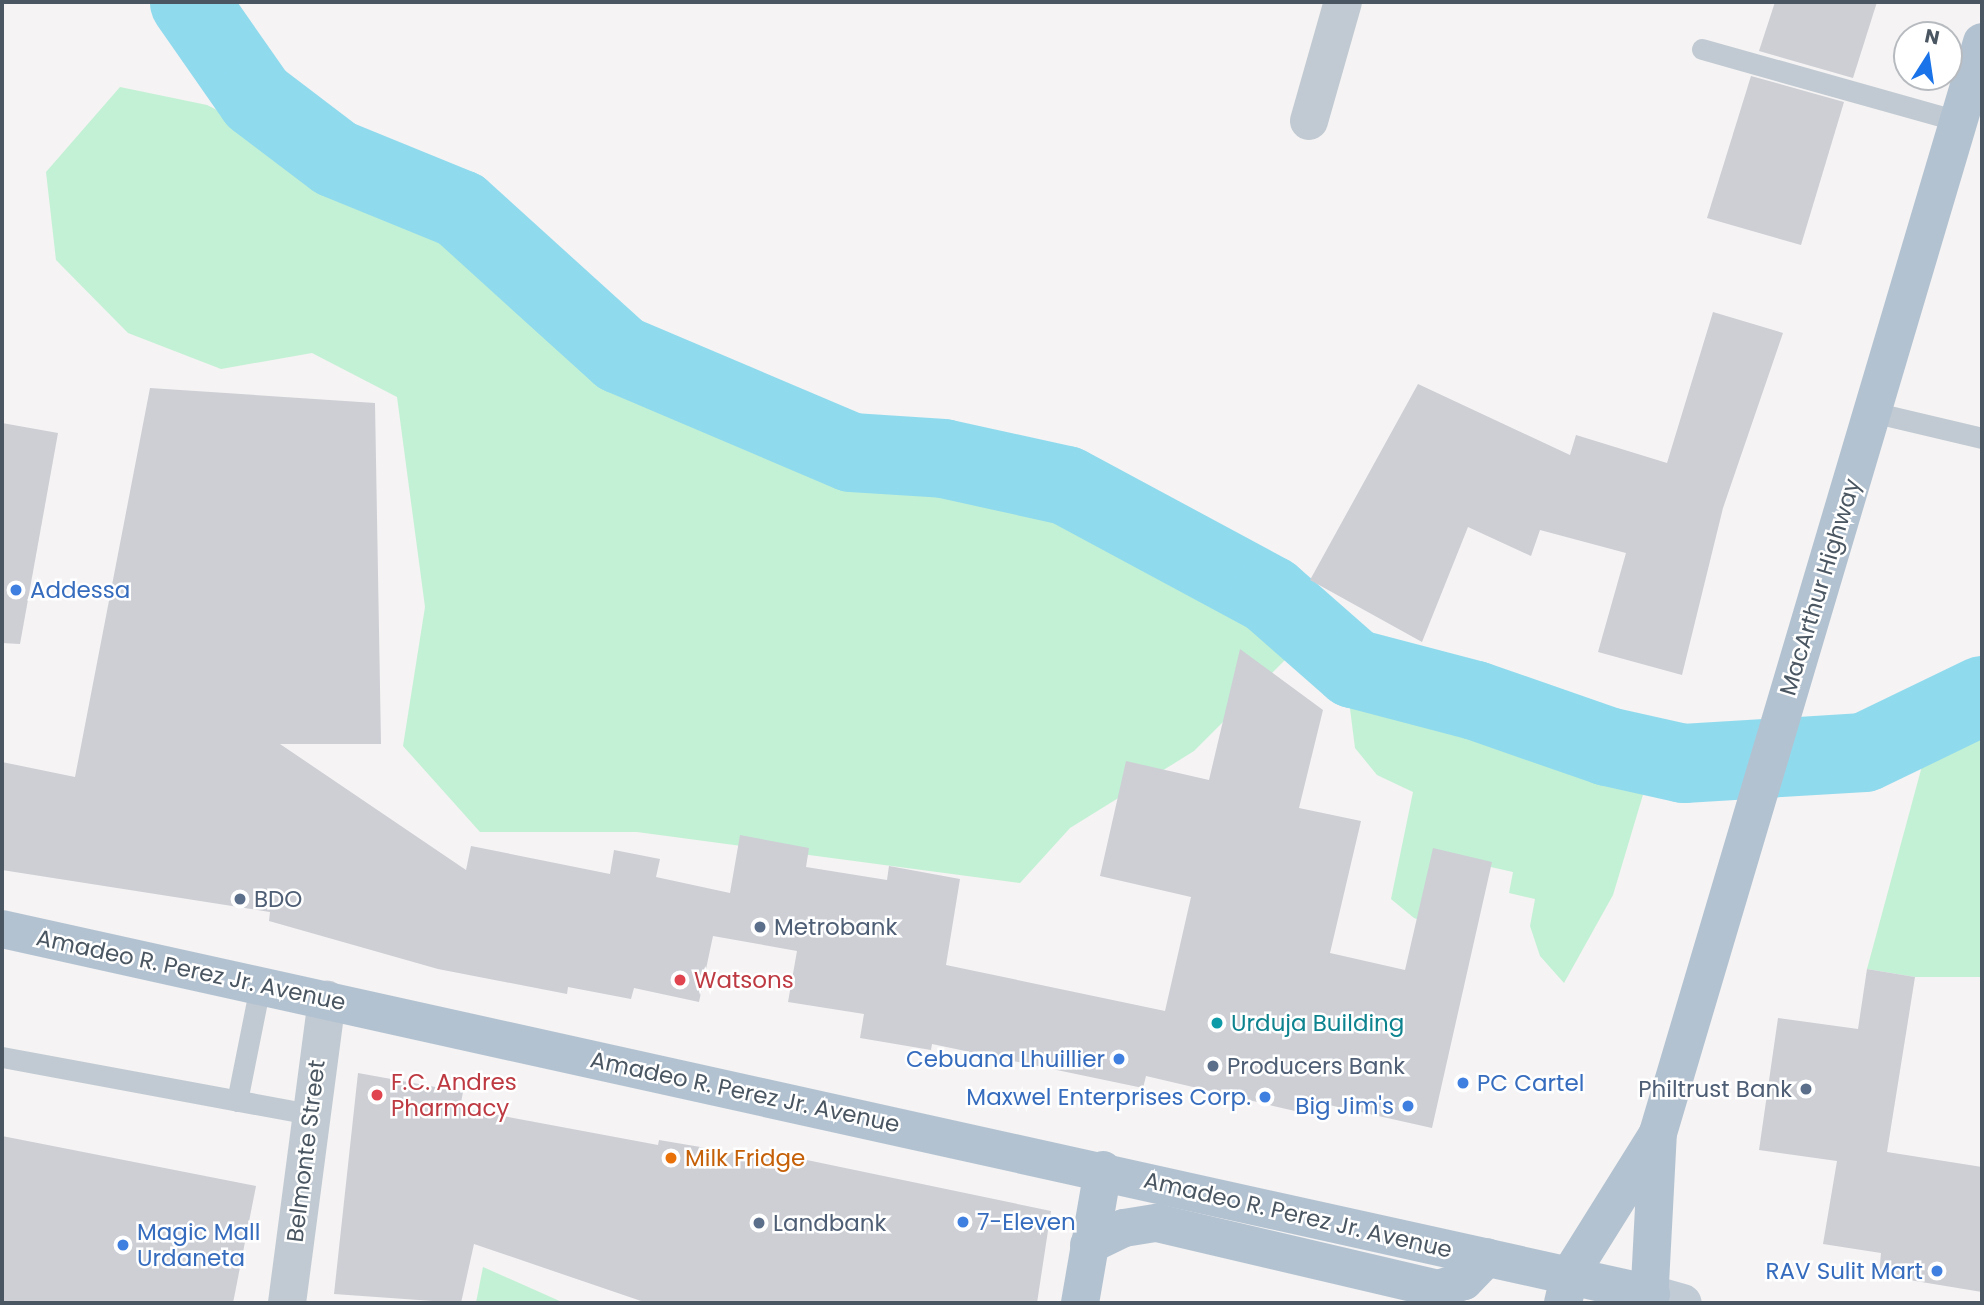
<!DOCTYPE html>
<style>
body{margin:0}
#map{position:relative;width:1984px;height:1305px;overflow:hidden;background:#f5f3f3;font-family:Poppins,sans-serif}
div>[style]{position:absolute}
.green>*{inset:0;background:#c3f1d5}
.river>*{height:79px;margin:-39.5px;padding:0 39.5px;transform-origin:39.5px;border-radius:39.5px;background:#90daee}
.building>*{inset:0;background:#cdcfd5}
.lane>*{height:21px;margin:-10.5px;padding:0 10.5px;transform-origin:10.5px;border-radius:10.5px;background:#c1cad2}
.street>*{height:38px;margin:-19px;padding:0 19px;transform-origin:19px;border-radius:19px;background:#c1cad2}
.secondary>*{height:38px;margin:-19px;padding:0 19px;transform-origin:19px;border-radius:19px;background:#c1cbd6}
.primary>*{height:38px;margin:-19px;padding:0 19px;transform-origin:19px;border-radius:19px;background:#b3c2d1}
.dots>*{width:19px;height:19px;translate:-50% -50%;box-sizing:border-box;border:4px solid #fff;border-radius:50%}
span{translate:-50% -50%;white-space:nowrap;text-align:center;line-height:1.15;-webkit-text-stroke:5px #fff;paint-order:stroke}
.street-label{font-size:23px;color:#4a5661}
.shop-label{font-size:23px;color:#366cbe}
.left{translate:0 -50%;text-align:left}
.right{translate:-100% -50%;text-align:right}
.service-label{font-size:23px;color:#4e5e75}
.health-label{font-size:23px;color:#be3a42}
.culture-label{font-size:23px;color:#0d838f}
.food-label{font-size:23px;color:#c56008}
.frame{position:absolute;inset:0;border:4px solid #4a5661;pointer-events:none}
.north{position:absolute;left:1893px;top:21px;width:70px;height:70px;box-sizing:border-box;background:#fff;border:2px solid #b7bbc0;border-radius:50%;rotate:12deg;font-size:19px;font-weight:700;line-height:28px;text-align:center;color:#4a5661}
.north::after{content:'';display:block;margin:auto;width:24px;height:32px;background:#1a73e8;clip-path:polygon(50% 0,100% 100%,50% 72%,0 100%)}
</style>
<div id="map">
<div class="green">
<div style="clip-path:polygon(120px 87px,207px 105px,481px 244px,578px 342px,764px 427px,842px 459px,882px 468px,928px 464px,1025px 486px,1112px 521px,1297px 648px,1194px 751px,1070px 828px,1020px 883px,637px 832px,480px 832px,403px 746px,425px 607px,397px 397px,312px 353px,221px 369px,128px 333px,56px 260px,46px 172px)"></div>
<div style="clip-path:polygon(1347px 685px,1651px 768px,1613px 895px,1564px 983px,1540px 956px,1530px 926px,1535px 899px,1509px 893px,1513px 872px,1455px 859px,1439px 927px,1414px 918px,1391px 899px,1413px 792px,1377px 775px,1355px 748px)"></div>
<div style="clip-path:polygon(1938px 707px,1982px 716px,1982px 977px,1915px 977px,1867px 969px)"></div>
<div style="clip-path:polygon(483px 1267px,564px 1303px,476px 1303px)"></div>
</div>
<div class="river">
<div style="left:189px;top:2px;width:117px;rotate:55.1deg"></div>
<div style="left:256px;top:98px;width:99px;rotate:37.2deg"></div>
<div style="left:335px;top:158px;width:135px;rotate:22.2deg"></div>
<div style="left:460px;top:209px;width:216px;rotate:42.2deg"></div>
<div style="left:620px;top:354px;width:251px;rotate:23deg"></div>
<div style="left:851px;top:452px;width:92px;rotate:3.7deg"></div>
<div style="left:943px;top:458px;width:126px;rotate:12.4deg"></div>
<div style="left:1066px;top:485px;width:232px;rotate:28.3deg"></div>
<div style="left:1270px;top:595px;width:111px;rotate:41.3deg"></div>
<div style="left:1353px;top:668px;width:126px;rotate:14.7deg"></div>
<div style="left:1475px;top:700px;width:140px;rotate:19.2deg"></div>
<div style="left:1607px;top:746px;width:78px;rotate:12.6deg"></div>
<div style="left:1683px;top:763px;width:181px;rotate:-3.5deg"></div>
<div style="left:1864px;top:752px;width:131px;rotate:-25.8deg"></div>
</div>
<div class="building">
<div style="clip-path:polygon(1775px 2px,1877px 2px,1853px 78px,1759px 51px)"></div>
<div style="clip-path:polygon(1751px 76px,1844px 102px,1801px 245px,1707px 218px)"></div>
<div style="clip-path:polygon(1713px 312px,1783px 333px,1723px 508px,1682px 675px,1598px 652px,1626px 553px,1540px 530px,1531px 556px,1468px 527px,1422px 642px,1310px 580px,1418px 384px,1570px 455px,1576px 435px,1667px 463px)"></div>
<div style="clip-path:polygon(150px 388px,375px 403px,381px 744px,280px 744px,466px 870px,471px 846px,610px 874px,614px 850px,660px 859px,656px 877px,730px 893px,740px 835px,809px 848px,806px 867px,887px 880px,889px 866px,960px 879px,946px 965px,1165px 1011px,1191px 897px,1100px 876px,1126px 761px,1209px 780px,1240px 649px,1323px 710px,1299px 808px,1361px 821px,1330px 953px,1405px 970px,1433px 848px,1492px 862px,1432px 1128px,1298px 1098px,1295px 1111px,1146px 1076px,1143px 1088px,932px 1044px,931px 1050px,860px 1038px,864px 1014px,788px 1002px,797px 951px,713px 936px,699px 1002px,634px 988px,631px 999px,568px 987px,567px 994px,438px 969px,269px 921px,270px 912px,2px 870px,2px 762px,75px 777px)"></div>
<div style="clip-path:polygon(2px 423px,58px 433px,20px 644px,2px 643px)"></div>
<div style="clip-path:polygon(1867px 969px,1915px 977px,1887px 1152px,1982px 1167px,1982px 1292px,1879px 1275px,1881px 1253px,1823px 1244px,1837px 1161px,1759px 1150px,1778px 1018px,1858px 1029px)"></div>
<div style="clip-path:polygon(358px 1073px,463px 1092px,460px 1108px,658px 1145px,659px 1140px,801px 1164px,802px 1159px,1051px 1211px,1037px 1303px,647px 1303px,474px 1244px,461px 1303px,334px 1294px)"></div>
<div style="clip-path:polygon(2px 1136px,256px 1186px,233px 1303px,2px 1303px)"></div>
</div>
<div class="lane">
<div style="left:1702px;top:49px;width:267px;rotate:15.7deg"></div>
<div style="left:1872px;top:412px;width:113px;rotate:13.3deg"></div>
<div style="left:2px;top:1057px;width:313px;rotate:10.5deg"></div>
<div style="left:237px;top:1101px;width:117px;rotate:-78.7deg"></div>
</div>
<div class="street">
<div style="left:1309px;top:121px;width:124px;rotate:-74.1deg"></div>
<div style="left:287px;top:1303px;width:306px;rotate:-82.5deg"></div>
</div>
<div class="secondary">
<div style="left:1651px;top:1294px;width:33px;rotate:16deg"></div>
</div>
<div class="primary">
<div style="left:2px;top:929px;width:1689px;rotate:12.48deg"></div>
<div style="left:1089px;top:1245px;width:39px;rotate:-26deg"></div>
<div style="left:1124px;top:1228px;width:33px;rotate:-9deg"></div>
<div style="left:1157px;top:1223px;width:289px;rotate:13.2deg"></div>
<div style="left:1438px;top:1289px;width:27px;rotate:-17deg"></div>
<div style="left:1464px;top:1281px;width:33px;rotate:-46deg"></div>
<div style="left:1080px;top:1303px;width:135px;rotate:-80.2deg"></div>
<div style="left:1563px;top:1303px;width:28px;rotate:-77deg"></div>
<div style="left:1569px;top:1276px;width:166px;rotate:-58deg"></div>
<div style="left:1649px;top:1303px;width:170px;rotate:-87deg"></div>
<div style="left:1658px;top:1133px;width:1138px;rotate:-73.46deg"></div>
</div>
<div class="dots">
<div style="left:16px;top:590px;background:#3f7fe0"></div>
<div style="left:240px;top:899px;background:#5c6f8a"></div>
<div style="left:760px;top:927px;background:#5c6f8a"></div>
<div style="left:680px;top:980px;background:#e0444e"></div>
<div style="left:1217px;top:1023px;background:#0f9aa8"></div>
<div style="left:1119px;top:1059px;background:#3f7fe0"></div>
<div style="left:1213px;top:1066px;background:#5c6f8a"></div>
<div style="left:1463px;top:1083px;background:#3f7fe0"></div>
<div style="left:1806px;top:1089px;background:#5c6f8a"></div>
<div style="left:377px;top:1095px;background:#e0444e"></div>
<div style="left:1265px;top:1097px;background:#3f7fe0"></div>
<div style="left:1408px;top:1106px;background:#3f7fe0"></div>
<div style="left:671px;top:1158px;background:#e8710a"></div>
<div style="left:963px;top:1222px;background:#3f7fe0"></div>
<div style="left:759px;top:1223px;background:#5c6f8a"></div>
<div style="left:123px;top:1245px;background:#3f7fe0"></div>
<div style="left:1937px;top:1271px;background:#3f7fe0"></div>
</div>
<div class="street-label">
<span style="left:1820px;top:587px;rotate:-73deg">MacArthur Highway</span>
<span style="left:191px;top:970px;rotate:12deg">Amadeo R. Perez Jr. Avenue</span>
<span style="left:745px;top:1092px;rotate:12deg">Amadeo R. Perez Jr. Avenue</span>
<span style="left:306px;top:1151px;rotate:-83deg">Belmonte Street</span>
<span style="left:1298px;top:1215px;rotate:13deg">Amadeo R. Perez Jr. Avenue</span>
</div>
<div class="shop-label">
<span class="left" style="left:30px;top:590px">Addessa</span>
<span class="right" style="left:1105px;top:1059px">Cebuana Lhuillier</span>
<span class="left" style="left:1477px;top:1083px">PC Cartel</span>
<span class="right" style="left:1251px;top:1097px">Maxwel Enterprises Corp.</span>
<span class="right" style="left:1394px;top:1106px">Big Jim's</span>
<span class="left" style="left:977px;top:1222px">7-Eleven</span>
<span class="left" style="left:137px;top:1245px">Magic Mall<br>Urdaneta</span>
<span class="right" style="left:1923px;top:1271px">RAV Sulit Mart</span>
</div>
<div class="service-label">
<span class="left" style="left:254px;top:899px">BDO</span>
<span class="left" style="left:774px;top:927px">Metrobank</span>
<span class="left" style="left:1227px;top:1066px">Producers Bank</span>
<span class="right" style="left:1792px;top:1089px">Philtrust Bank</span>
<span class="left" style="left:773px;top:1223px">Landbank</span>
</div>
<div class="health-label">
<span class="left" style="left:694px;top:980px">Watsons</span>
<span class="left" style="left:391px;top:1095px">F.C. Andres<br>Pharmacy</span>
</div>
<div class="culture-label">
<span class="left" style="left:1231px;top:1023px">Urduja Building</span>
</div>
<div class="food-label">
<span class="left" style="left:685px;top:1158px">Milk Fridge</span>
</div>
<div class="frame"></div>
<div class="north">N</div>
</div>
